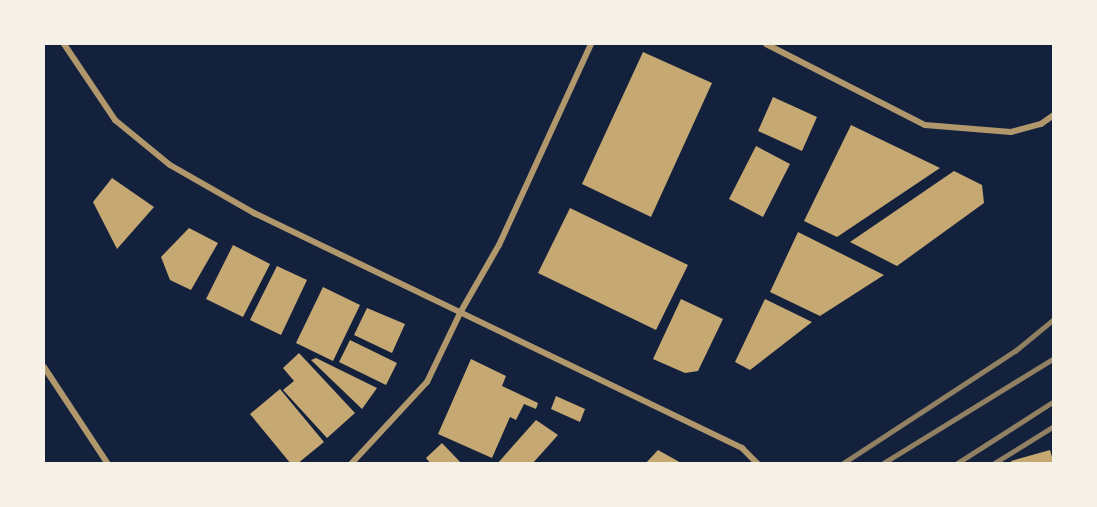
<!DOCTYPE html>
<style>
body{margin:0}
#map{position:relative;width:1097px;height:507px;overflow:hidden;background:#14213d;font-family:"Varela Round",sans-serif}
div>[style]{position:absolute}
.building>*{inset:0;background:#c6a872}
.minor>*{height:6px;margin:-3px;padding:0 3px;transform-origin:3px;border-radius:3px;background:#b1986c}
.rail>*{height:4.5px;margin:-2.25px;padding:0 2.25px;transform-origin:2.25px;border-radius:2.25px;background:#918062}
span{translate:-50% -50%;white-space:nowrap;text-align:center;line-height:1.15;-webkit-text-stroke:4.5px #f6f1e7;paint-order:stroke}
.frame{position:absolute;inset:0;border:45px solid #f6f1e7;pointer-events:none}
</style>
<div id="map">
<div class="building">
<div style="clip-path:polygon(643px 52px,712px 83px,651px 217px,582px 184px)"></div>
<div style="clip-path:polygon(773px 97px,817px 117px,802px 151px,758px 131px)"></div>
<div style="clip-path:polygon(851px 125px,940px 168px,837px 237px,804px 221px)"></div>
<div style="clip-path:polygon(756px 146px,790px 164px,763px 217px,729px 199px)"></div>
<div style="clip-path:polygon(954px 171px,982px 185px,984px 203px,897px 266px,850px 242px)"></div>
<div style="clip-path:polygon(112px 178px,154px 207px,117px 249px,93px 202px)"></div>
<div style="clip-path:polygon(570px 208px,688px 265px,656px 330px,538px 273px)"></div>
<div style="clip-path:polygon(189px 228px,218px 243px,191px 290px,170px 280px,161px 257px)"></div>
<div style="clip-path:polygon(798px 232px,884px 275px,820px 316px,770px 292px)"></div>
<div style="clip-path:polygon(233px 245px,270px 264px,243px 317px,206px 299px)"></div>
<div style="clip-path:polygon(277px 266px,307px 280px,281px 335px,250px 320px)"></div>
<div style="clip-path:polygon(323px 287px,360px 305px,333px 361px,296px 343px)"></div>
<div style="clip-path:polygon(681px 299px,723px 319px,698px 371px,685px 373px,653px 359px)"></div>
<div style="clip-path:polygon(765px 299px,812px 322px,750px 370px,735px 362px)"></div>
<div style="clip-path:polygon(367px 308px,405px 324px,392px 353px,354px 335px)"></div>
<div style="clip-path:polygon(350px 340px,397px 363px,386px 385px,339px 362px)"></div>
<div style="clip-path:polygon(299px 353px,355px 413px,327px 438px,283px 390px,294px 381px,283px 368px)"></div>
<div style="clip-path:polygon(316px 358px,377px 388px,362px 409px,311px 360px)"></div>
<div style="clip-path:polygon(471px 359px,506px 376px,502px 386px,538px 403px,536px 409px,524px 404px,516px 420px,510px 417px,492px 458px,438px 434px)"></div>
<div style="clip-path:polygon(280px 389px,324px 442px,297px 464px,291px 464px,250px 414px)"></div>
<div style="clip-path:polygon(556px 396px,585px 409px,580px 422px,551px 409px)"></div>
<div style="clip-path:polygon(536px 420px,558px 435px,532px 464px,497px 464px)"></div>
<div style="clip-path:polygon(442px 443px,462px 464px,431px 464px,426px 458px)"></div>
<div style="clip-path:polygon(658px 450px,683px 464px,645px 464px)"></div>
<div style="clip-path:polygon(1050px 450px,1054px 464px,1012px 464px,1011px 461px)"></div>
</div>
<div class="minor">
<div style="left:64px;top:44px;width:92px;rotate:56.1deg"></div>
<div style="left:115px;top:120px;width:71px;rotate:39.3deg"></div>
<div style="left:170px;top:165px;width:97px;rotate:29.7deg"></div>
<div style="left:254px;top:213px;width:542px;rotate:25.71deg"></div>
<div style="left:742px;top:448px;width:23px;rotate:45deg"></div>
<div style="left:766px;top:44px;width:178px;rotate:27deg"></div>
<div style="left:925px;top:125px;width:86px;rotate:4.7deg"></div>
<div style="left:1011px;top:132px;width:31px;rotate:-15deg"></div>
<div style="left:1041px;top:124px;width:16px;rotate:-35deg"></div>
<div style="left:44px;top:367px;width:116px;rotate:56.6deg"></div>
<div style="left:351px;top:464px;width:112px;rotate:-47.2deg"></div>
<div style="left:427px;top:382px;width:76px;rotate:-64.4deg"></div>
<div style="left:460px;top:313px;width:78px;rotate:-60.2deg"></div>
<div style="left:499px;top:245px;width:221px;rotate:-65.4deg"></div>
</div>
<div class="rail">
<div style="left:842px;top:464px;width:207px;rotate:-33.2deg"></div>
<div style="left:1015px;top:351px;width:50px;rotate:-39.4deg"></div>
<div style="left:882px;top:464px;width:202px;rotate:-31.6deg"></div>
<div style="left:956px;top:464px;width:117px;rotate:-32.7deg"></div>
<div style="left:993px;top:464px;width:72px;rotate:-31.9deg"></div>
</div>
<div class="frame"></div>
</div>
